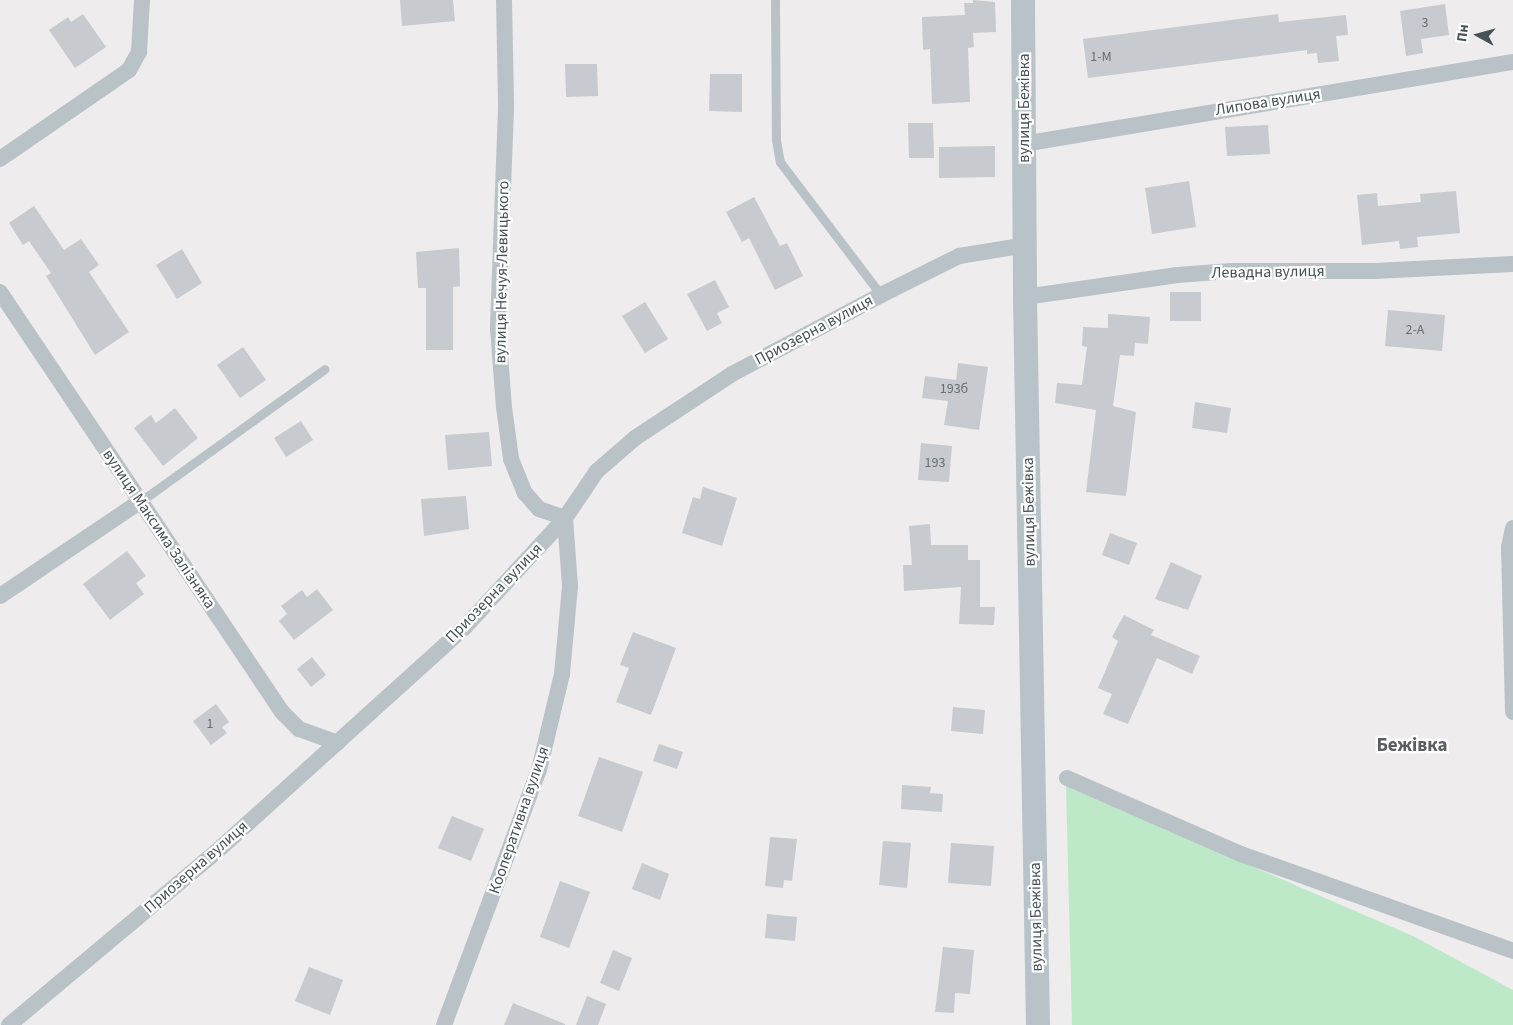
<!DOCTYPE html>
<meta charset="utf-8">
<style>
body{margin:0}
#map{position:relative;width:1513px;height:1025px;overflow:hidden;background:#efeced;font-family:"Source Sans 3",sans-serif}
div>[style]{position:absolute}
.green>*{inset:0;background:#bee9c8}
.building>*{inset:0;background:#c7cacf}
.service>*{height:9px;margin:-4.5px;padding:0 4.5px;transform-origin:4.5px;border-radius:4.5px;background:#b9c3c7}
.minor>*{height:16px;margin:-8px;padding:0 8px;transform-origin:8px;border-radius:8px;background:#b9c3c7}
.secondary>*{height:24px;margin:-12px;padding:0 12px;transform-origin:12px;border-radius:12px;background:#b7c3c9}
span{translate:-50% -50%;white-space:nowrap;text-align:center;line-height:1.15;-webkit-text-stroke:4.5px #fff;paint-order:stroke}
.number-label{font-size:14px;color:#677075}
.number-label span{-webkit-text-stroke-width:0}
.street-label{font-size:16px;color:#475257}
.quarter-label{font-size:19px;color:#5a5e60;font-weight:700}
.north{position:absolute;left:1453px;top:10px;width:50px;height:50px;-webkit-text-stroke:4px #fff;paint-order:stroke;rotate:277deg;font-size:14px;font-weight:700;line-height:20px;text-align:center;color:#475257}
.north::after{content:'';display:block;margin:auto;width:18px;height:22px;background:#475257;clip-path:polygon(50% 0,100% 100%,50% 72%,0 100%)}
</style>
<div id="map">
<div class="green">
<div style="clip-path:polygon(1066px 786px,1413px 936px,1513px 990px,1513px 1025px,1072px 1025px)"></div>
</div>
<div class="building">
<div style="clip-path:polygon(400px 0,453px 0,455px 21px,402px 26px)"></div>
<div style="clip-path:polygon(973px 0,995px 2px,996px 32px,973px 33px,974px 47px,968px 48px,970px 102px,932px 104px,930px 49px,923px 50px,922px 17px,965px 15px,964px 3px,973px 3px)"></div>
<div style="clip-path:polygon(1445px 4px,1449px 35px,1421px 39px,1423px 53px,1406px 56px,1400px 11px)"></div>
<div style="clip-path:polygon(83px 14px,106px 47px,75px 68px,49px 30px,68px 17px,71px 22px)"></div>
<div style="clip-path:polygon(1278px 14px,1279px 22px,1346px 15px,1348px 35px,1336px 36px,1339px 61px,1318px 63px,1317px 53px,1307px 54px,1307px 50px,1088px 78px,1083px 39px)"></div>
<div style="clip-path:polygon(565px 64px,597px 64px,598px 96px,566px 97px)"></div>
<div style="clip-path:polygon(710px 74px,742px 74px,742px 112px,709px 111px)"></div>
<div style="clip-path:polygon(908px 123px,933px 123px,934px 158px,909px 158px)"></div>
<div style="clip-path:polygon(1268px 125px,1270px 154px,1227px 156px,1225px 127px)"></div>
<div style="clip-path:polygon(995px 146px,995px 177px,939px 178px,939px 147px)"></div>
<div style="clip-path:polygon(1189px 181px,1196px 227px,1152px 234px,1145px 188px)"></div>
<div style="clip-path:polygon(1456px 191px,1460px 233px,1417px 237px,1418px 247px,1400px 249px,1399px 241px,1362px 245px,1357px 195px,1377px 193px,1378px 206px,1421px 202px,1420px 194px)"></div>
<div style="clip-path:polygon(754px 197px,780px 246px,787px 243px,803px 276px,775px 290px,749px 238px,742px 242px,726px 212px)"></div>
<div style="clip-path:polygon(34px 206px,64px 250px,81px 239px,99px 265px,89px 272px,129px 332px,95px 355px,46px 276px,51px 273px,29px 241px,23px 245px,9px 223px)"></div>
<div style="clip-path:polygon(459px 248px,460px 286px,453px 287px,453px 350px,426px 350px,426px 288px,418px 288px,416px 252px)"></div>
<div style="clip-path:polygon(182px 249px,202px 283px,177px 299px,156px 265px)"></div>
<div style="clip-path:polygon(715px 280px,729px 307px,717px 313px,722px 323px,707px 331px,687px 294px)"></div>
<div style="clip-path:polygon(1170px 292px,1201px 292px,1201px 321px,1170px 321px)"></div>
<div style="clip-path:polygon(645px 302px,668px 339px,645px 353px,622px 316px)"></div>
<div style="clip-path:polygon(1388px 310px,1445px 315px,1442px 351px,1385px 346px)"></div>
<div style="clip-path:polygon(1108px 314px,1150px 317px,1148px 344px,1135px 343px,1134px 356px,1120px 355px,1113px 406px,1136px 412px,1126px 496px,1086px 492px,1096px 410px,1055px 403px,1057px 383px,1082px 385px,1087px 347px,1082px 346px,1083px 327px,1108px 328px)"></div>
<div style="clip-path:polygon(243px 347px,266px 380px,240px 398px,217px 365px)"></div>
<div style="clip-path:polygon(958px 363px,988px 367px,979px 430px,944px 425px,948px 401px,922px 398px,925px 376px,956px 380px)"></div>
<div style="clip-path:polygon(1195px 402px,1231px 408px,1227px 433px,1192px 428px)"></div>
<div style="clip-path:polygon(175px 408px,198px 438px,163px 466px,134px 428px,151px 415px,156px 423px)"></div>
<div style="clip-path:polygon(301px 421px,313px 440px,286px 457px,274px 438px)"></div>
<div style="clip-path:polygon(489px 432px,492px 466px,448px 470px,445px 435px)"></div>
<div style="clip-path:polygon(921px 443px,952px 446px,949px 482px,918px 480px)"></div>
<div style="clip-path:polygon(703px 487px,737px 498px,722px 546px,682px 533px,693px 497px,700px 499px)"></div>
<div style="clip-path:polygon(466px 496px,469px 529px,424px 536px,421px 499px)"></div>
<div style="clip-path:polygon(930px 524px,931px 545px,968px 545px,968px 560px,980px 560px,980px 607px,995px 607px,994px 625px,959px 624px,961px 587px,904px 591px,903px 565px,912px 565px,909px 526px)"></div>
<div style="clip-path:polygon(1110px 533px,1137px 543px,1129px 565px,1102px 555px)"></div>
<div style="clip-path:polygon(127px 551px,146px 576px,136px 583px,144px 594px,110px 620px,83px 584px)"></div>
<div style="clip-path:polygon(1171px 562px,1202px 576px,1188px 610px,1155px 599px)"></div>
<div style="clip-path:polygon(317px 589px,333px 610px,294px 640px,279px 621px,287px 614px,281px 606px,302px 590px,307px 597px)"></div>
<div style="clip-path:polygon(1124px 615px,1154px 630px,1151px 635px,1200px 656px,1192px 674px,1157px 658px,1128px 724px,1103px 714px,1112px 694px,1098px 688px,1118px 641px,1112px 637px)"></div>
<div style="clip-path:polygon(633px 632px,676px 648px,651px 715px,616px 702px,629px 668px,620px 665px)"></div>
<div style="clip-path:polygon(312px 657px,326px 675px,311px 687px,297px 669px)"></div>
<div style="clip-path:polygon(216px 704px,229px 722px,222px 727px,227px 733px,211px 745px,193px 721px)"></div>
<div style="clip-path:polygon(953px 707px,985px 710px,983px 734px,951px 731px)"></div>
<div style="clip-path:polygon(659px 744px,683px 752px,677px 769px,653px 761px)"></div>
<div style="clip-path:polygon(599px 757px,643px 772px,622px 832px,578px 816px)"></div>
<div style="clip-path:polygon(902px 785px,931px 787px,930px 793px,943px 794px,942px 812px,901px 809px)"></div>
<div style="clip-path:polygon(452px 816px,484px 829px,471px 861px,438px 848px)"></div>
<div style="clip-path:polygon(770px 837px,797px 839px,792px 881px,784px 880px,783px 888px,765px 886px)"></div>
<div style="clip-path:polygon(883px 841px,911px 843px,907px 888px,879px 885px)"></div>
<div style="clip-path:polygon(951px 843px,994px 846px,991px 886px,948px 883px)"></div>
<div style="clip-path:polygon(642px 863px,669px 874px,660px 900px,632px 889px)"></div>
<div style="clip-path:polygon(560px 881px,590px 892px,569px 948px,540px 937px)"></div>
<div style="clip-path:polygon(767px 914px,797px 917px,795px 941px,765px 938px)"></div>
<div style="clip-path:polygon(943px 947px,974px 950px,970px 994px,955px 993px,954px 1013px,935px 1012px)"></div>
<div style="clip-path:polygon(613px 950px,632px 958px,619px 991px,600px 983px)"></div>
<div style="clip-path:polygon(309px 967px,343px 980px,330px 1015px,295px 1001px)"></div>
<div style="clip-path:polygon(587px 996px,606px 1004px,598px 1025px,576px 1025px)"></div>
<div style="clip-path:polygon(513px 1003px,565px 1024px,565px 1025px,504px 1025px)"></div>
</div>
<div class="service">
<div style="left:775px;top:0;width:140px;rotate:89.6deg"></div>
<div style="left:776px;top:140px;width:22px;rotate:80deg"></div>
<div style="left:780px;top:162px;width:167px;rotate:52.8deg"></div>
<div style="left:141px;top:501px;width:226px;rotate:-35.7deg"></div>
</div>
<div class="minor">
<div style="left:504px;top:0;width:108px;rotate:88.9deg"></div>
<div style="left:506px;top:108px;width:220px;rotate:92.1deg"></div>
<div style="left:498px;top:328px;width:79px;rotate:85.7deg"></div>
<div style="left:504px;top:407px;width:52px;rotate:82.3deg"></div>
<div style="left:511px;top:459px;width:37px;rotate:68deg"></div>
<div style="left:525px;top:493px;width:21px;rotate:49deg"></div>
<div style="left:539px;top:509px;width:28px;rotate:19deg"></div>
<div style="left:1023px;top:144px;width:497px;rotate:-9.5deg"></div>
<div style="left:0;top:159px;width:157px;rotate:-34.6deg"></div>
<div style="left:129px;top:70px;width:21px;rotate:-61deg"></div>
<div style="left:139px;top:52px;width:52px;rotate:-86.7deg"></div>
<div style="left:0;top:292px;width:506px;rotate:56.12deg"></div>
<div style="left:282px;top:712px;width:24px;rotate:45deg"></div>
<div style="left:299px;top:729px;width:41px;rotate:19.7deg"></div>
<div style="left:1025px;top:297px;width:154px;rotate:-8.2deg"></div>
<div style="left:1177px;top:275px;width:54px;rotate:-4.2deg"></div>
<div style="left:1231px;top:271px;width:144px"></div>
<div style="left:1375px;top:271px;width:138px;rotate:-2.9deg"></div>
<div style="left:1513px;top:528px;width:19px;rotate:102deg"></div>
<div style="left:1509px;top:547px;width:165px;rotate:88.6deg"></div>
<div style="left:0;top:596px;width:170px;rotate:-34deg"></div>
<div style="left:1067px;top:778px;width:190px;rotate:23.6deg"></div>
<div style="left:1241px;top:854px;width:289px;rotate:19.6deg"></div>
<div style="left:9px;top:1025px;width:270px;rotate:-39.9deg"></div>
<div style="left:216px;top:852px;width:334px;rotate:-42.1deg"></div>
<div style="left:464px;top:628px;width:149px;rotate:-47.4deg"></div>
<div style="left:565px;top:518px;width:57px;rotate:-55.8deg"></div>
<div style="left:597px;top:471px;width:50px;rotate:-41deg"></div>
<div style="left:635px;top:438px;width:116px;rotate:-33.4deg"></div>
<div style="left:732px;top:374px;width:169px;rotate:-27.9deg"></div>
<div style="left:881px;top:295px;width:87px;rotate:-26.6deg"></div>
<div style="left:959px;top:256px;width:68px;rotate:-9.3deg"></div>
<div style="left:444px;top:1025px;width:272px;rotate:-69.6deg"></div>
<div style="left:539px;top:770px;width:99px;rotate:-76.5deg"></div>
<div style="left:562px;top:674px;width:88px;rotate:-84.8deg"></div>
<div style="left:570px;top:586px;width:68px;rotate:-94.2deg"></div>
</div>
<div class="secondary">
<div style="left:1023px;top:0;width:297px;rotate:89.6deg"></div>
<div style="left:1025px;top:297px;width:728px;rotate:88.98deg"></div>
</div>
<div class="number-label">
<span style="left:1425px;top:23px">3</span>
<span style="left:1101px;top:57px">1-М</span>
<span style="left:1415px;top:330px">2-А</span>
<span style="left:954px;top:389px">193б</span>
<span style="left:935px;top:463px">193</span>
<span style="left:210px;top:724px">1</span>
</div>
<div class="street-label">
<span style="left:1268px;top:102px;rotate:-9deg">Липова вулиця</span>
<span style="left:1024px;top:108px;rotate:-90deg">вулиця Бежівка</span>
<span style="left:502px;top:272px;rotate:-89deg">вулиця Нечуя-Левицького</span>
<span style="left:1268px;top:272px;rotate:-1deg">Левадна вулиця</span>
<span style="left:814px;top:330px;rotate:-28deg">Приозерна вулиця</span>
<span style="left:1029px;top:512px;rotate:-91deg">вулиця Бежівка</span>
<span style="left:159px;top:529px;rotate:56deg">вулиця Максима Залізняка</span>
<span style="left:494px;top:593px;rotate:-46deg">Приозерна вулиця</span>
<span style="left:519px;top:820px;rotate:-71deg">Кооперативна вулиця</span>
<span style="left:196px;top:867px;rotate:-41deg">Приозерна вулиця</span>
<span style="left:1036px;top:917px;rotate:-91deg">вулиця Бежівка</span>
</div>
<div class="quarter-label">
<span style="left:1412px;top:746px">Бежівка</span>
</div>
<div class="north">Пн</div>
</div>
